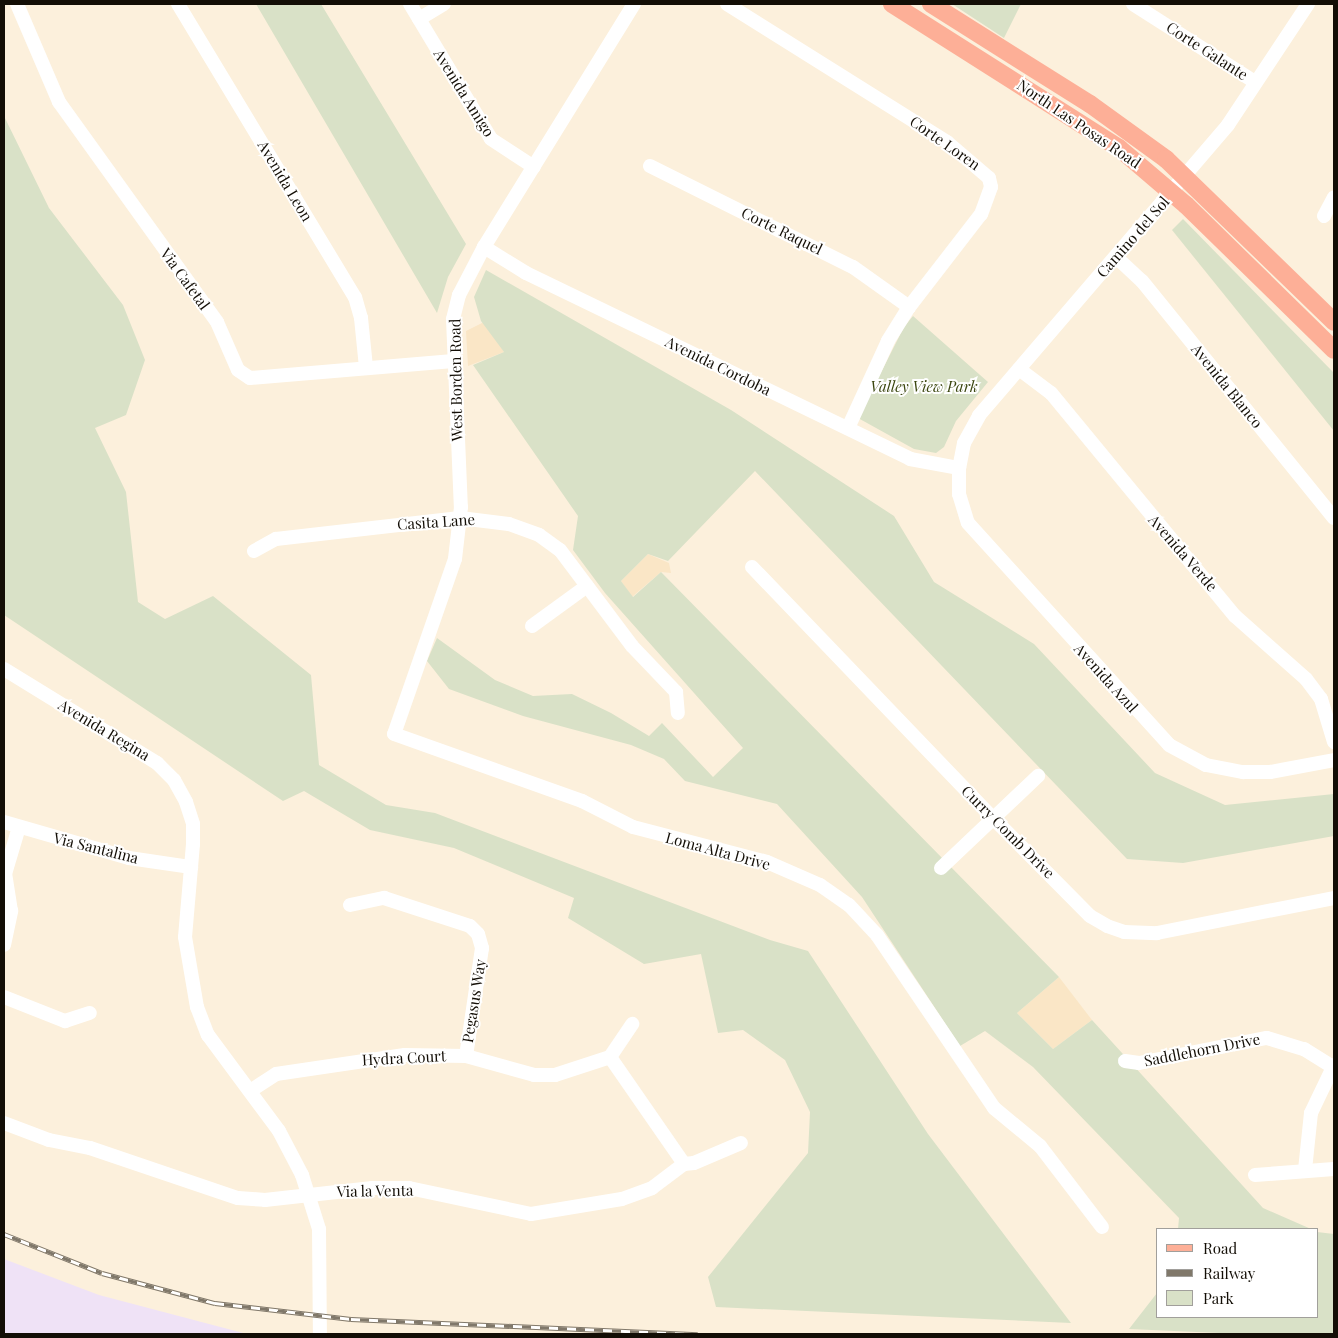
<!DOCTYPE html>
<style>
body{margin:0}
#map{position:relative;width:1338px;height:1338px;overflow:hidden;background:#fcf0dc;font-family:"Playfair Display",serif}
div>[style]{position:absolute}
.commercial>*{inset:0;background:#efe2f6}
.built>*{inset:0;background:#fae6c6}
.green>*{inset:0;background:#d9e1c7}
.minor>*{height:14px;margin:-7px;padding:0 7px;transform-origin:7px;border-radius:7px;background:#fff}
.major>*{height:18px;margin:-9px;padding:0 9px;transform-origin:9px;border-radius:9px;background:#fdaf97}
.rail>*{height:5px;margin-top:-2.5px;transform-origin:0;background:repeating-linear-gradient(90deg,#fff 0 9px,#80786a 0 18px);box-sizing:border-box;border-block:1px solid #80786a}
span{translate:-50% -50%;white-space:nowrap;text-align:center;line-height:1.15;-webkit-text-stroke:4px #fff;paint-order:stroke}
.street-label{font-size:15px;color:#130e06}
.park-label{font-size:15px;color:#3b460f;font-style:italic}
.frame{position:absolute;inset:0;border:5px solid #130e06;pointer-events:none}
.legend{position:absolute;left:1156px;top:1228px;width:162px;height:90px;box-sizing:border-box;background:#fff;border:1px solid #a19f9b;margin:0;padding:6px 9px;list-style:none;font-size:15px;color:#130e06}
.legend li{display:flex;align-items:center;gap:10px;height:25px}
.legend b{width:25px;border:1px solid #a19f9b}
</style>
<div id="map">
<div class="commercial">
<div style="clip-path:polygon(4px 1259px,99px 1295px,247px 1334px,4px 1334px)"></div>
</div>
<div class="built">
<div style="clip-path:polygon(486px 321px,504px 352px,468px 366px,466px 331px)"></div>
<div style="clip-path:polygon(648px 554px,669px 563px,671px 573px,661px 572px,632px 597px,621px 581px)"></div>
<div style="clip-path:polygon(1059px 977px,1092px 1020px,1053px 1049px,1017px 1013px)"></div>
</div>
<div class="green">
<div style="clip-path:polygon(256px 4px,321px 4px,466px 244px,448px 277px,437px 313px)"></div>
<div style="clip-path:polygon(952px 4px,1021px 4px,1004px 38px)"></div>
<div style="clip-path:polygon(4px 116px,49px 208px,123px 305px,145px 360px,126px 415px,95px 428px,126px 492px,138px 602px,165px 619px,213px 596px,311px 675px,319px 765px,386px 805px,435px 813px,770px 940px,808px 951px,928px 1134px,1071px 1323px,716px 1307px,708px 1277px,808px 1153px,810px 1112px,785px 1060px,743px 1030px,718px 1033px,701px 954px,644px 964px,568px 918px,574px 898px,454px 848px,370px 830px,304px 791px,283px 801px,4px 615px)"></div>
<div style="clip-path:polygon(1183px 219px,1334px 373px,1334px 431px,1172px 230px)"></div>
<div style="clip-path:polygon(486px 270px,731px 410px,894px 516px,934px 582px,1034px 644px,1155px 773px,1225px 805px,1334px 794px,1334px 836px,1183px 863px,1127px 859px,755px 471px,668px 561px,648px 554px,621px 581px,633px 597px,661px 572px,1059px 977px,1017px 1013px,1053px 1049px,1092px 1020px,1263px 1208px,1311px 1229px,1178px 1229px,1179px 1218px,1033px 1067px,985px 1031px,960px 1046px,862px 897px,777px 804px,685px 781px,664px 759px,631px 745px,523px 716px,449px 689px,427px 661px,437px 638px,495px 680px,533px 696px,572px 694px,611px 713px,649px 736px,662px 723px,713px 777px,743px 748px,605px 593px,573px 550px,578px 516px,473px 365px,504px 352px,481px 321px,474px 297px)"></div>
<div style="clip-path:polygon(913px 316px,988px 382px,956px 421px,944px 447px,936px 453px,914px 449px,858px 418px,904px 327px)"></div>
<div style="clip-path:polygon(1317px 1232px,1334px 1234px,1334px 1334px,1242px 1334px,1129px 1329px,1157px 1293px,1157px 1317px,1317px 1317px)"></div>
</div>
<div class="minor">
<div style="left:17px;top:4px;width:107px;rotate:66.8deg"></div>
<div style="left:59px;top:102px;width:271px;rotate:54.3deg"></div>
<div style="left:217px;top:322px;width:52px;rotate:66.4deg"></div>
<div style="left:238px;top:370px;width:14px;rotate:34deg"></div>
<div style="left:250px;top:378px;width:204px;rotate:-4.8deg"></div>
<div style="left:178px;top:4px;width:342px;rotate:58.9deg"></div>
<div style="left:355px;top:297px;width:22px;rotate:74deg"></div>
<div style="left:361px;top:318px;width:49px;rotate:84.2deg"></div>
<div style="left:410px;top:4px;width:157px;rotate:59deg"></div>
<div style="left:491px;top:139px;width:51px;rotate:33.1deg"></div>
<div style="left:634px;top:4px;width:286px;rotate:121.7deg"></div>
<div style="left:484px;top:247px;width:54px;rotate:117.5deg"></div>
<div style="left:459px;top:295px;width:25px;rotate:104deg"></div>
<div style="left:453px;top:319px;width:188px;rotate:87.6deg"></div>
<div style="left:461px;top:507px;width:52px;rotate:96.6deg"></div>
<div style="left:455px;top:559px;width:185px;rotate:109.2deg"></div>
<div style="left:394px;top:734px;width:200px;rotate:19.6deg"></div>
<div style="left:582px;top:801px;width:57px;rotate:27deg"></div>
<div style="left:633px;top:827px;width:138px;rotate:14.6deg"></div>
<div style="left:767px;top:862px;width:58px;rotate:23.5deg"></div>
<div style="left:820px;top:885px;width:35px;rotate:35deg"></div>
<div style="left:849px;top:905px;width:41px;rotate:47deg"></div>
<div style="left:877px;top:935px;width:209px;rotate:55.9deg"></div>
<div style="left:994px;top:1108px;width:60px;rotate:39.6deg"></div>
<div style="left:1040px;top:1146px;width:102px;rotate:52.6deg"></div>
<div style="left:727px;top:4px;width:260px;rotate:32.1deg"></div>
<div style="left:947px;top:142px;width:55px;rotate:40.6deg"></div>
<div style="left:989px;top:178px;width:9px;rotate:77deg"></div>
<div style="left:991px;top:187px;width:29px;rotate:110deg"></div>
<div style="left:981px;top:214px;width:118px;rotate:127.7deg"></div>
<div style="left:909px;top:307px;width:40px;rotate:122deg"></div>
<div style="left:888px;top:341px;width:96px;rotate:114.7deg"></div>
<div style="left:1133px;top:4px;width:145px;rotate:32.6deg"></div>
<div style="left:1308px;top:4px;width:145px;rotate:123.5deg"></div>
<div style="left:1228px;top:125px;width:383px;rotate:130.6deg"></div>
<div style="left:979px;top:416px;width:31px;rotate:119deg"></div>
<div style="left:964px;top:443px;width:25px;rotate:101deg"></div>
<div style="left:959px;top:468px;width:26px;rotate:90deg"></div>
<div style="left:959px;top:494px;width:30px;rotate:73deg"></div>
<div style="left:968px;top:523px;width:299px;rotate:47.8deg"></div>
<div style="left:1169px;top:745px;width:42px;rotate:28.4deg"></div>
<div style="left:1206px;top:765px;width:38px;rotate:11deg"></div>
<div style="left:1243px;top:772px;width:27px"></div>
<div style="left:1270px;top:772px;width:65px;rotate:-10.6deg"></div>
<div style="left:419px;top:19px;width:29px;rotate:-31deg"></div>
<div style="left:650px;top:166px;width:227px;rotate:26.5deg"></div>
<div style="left:853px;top:267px;width:69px;rotate:35.5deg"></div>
<div style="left:1324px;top:216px;width:21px;rotate:-62deg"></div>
<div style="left:484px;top:247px;width:49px;rotate:31.8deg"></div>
<div style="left:526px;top:273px;width:427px;rotate:25.8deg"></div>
<div style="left:910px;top:459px;width:50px;rotate:10.4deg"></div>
<div style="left:1116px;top:257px;width:35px;rotate:43deg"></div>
<div style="left:1142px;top:281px;width:305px;rotate:51deg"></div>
<div style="left:1019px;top:369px;width:40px;rotate:37deg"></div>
<div style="left:1051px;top:393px;width:289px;rotate:50.5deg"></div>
<div style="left:1235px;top:616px;width:95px;rotate:41.6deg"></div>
<div style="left:1306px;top:679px;width:25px;rotate:53deg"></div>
<div style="left:1321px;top:699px;width:45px;rotate:73.2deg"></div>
<div style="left:254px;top:551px;width:25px;rotate:-29deg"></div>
<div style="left:276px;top:539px;width:185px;rotate:-6.5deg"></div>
<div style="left:460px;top:518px;width:49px;rotate:7deg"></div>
<div style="left:509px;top:524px;width:32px;rotate:20deg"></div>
<div style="left:539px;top:535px;width:26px;rotate:36deg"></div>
<div style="left:560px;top:550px;width:120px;rotate:53.1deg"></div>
<div style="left:632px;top:646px;width:64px;rotate:46.3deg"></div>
<div style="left:676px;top:692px;width:21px;rotate:85deg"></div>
<div style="left:752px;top:567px;width:349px;rotate:46.2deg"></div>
<div style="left:994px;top:819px;width:136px;rotate:45.3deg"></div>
<div style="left:1090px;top:916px;width:20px;rotate:30deg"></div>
<div style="left:1107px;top:926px;width:18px;rotate:19deg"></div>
<div style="left:1124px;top:932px;width:33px;rotate:2deg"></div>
<div style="left:1157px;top:933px;width:180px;rotate:-11.2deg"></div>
<div style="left:532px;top:626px;width:68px;rotate:-36deg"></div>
<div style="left:4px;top:669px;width:180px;rotate:31.6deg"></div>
<div style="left:157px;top:763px;width:24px;rotate:45deg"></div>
<div style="left:174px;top:780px;width:25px;rotate:61deg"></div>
<div style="left:186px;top:802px;width:23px;rotate:72deg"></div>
<div style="left:193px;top:824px;width:20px;rotate:90deg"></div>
<div style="left:193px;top:844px;width:93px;rotate:94.9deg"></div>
<div style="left:185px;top:937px;width:71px;rotate:80.3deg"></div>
<div style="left:197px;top:1007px;width:30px;rotate:69deg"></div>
<div style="left:208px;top:1035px;width:119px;rotate:53.5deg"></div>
<div style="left:279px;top:1131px;width:50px;rotate:62.4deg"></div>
<div style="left:302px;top:1175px;width:57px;rotate:72.5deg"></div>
<div style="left:319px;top:1229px;width:105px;rotate:89.5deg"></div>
<div style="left:4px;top:822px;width:130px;rotate:16.1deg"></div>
<div style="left:129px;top:858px;width:63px;rotate:8.3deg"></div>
<div style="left:941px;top:868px;width:134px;rotate:-43.5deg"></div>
<div style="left:350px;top:905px;width:35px;rotate:-12deg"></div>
<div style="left:384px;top:898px;width:90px;rotate:18deg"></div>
<div style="left:470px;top:926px;width:11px;rotate:45deg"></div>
<div style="left:478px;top:934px;width:15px;rotate:74deg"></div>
<div style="left:482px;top:948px;width:109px;rotate:98.4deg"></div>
<div style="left:4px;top:945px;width:35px;rotate:-78deg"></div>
<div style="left:11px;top:911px;width:37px;rotate:-99deg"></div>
<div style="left:5px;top:874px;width:49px;rotate:-73.4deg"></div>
<div style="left:4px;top:997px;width:66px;rotate:21.5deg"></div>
<div style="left:65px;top:1021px;width:26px;rotate:-18deg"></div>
<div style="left:610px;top:1057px;width:130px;rotate:55.3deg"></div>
<div style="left:1125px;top:1061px;width:14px;rotate:8deg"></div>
<div style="left:1139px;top:1063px;width:130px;rotate:-11.1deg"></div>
<div style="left:1267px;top:1038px;width:39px;rotate:17deg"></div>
<div style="left:1304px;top:1049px;width:34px;rotate:32deg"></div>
<div style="left:250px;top:1091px;width:31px;rotate:-33deg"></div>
<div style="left:276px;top:1074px;width:130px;rotate:-8.4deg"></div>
<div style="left:405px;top:1055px;width:61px;rotate:0.9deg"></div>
<div style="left:466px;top:1056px;width:71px;rotate:15.6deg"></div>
<div style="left:534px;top:1075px;width:21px"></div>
<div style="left:555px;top:1075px;width:58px;rotate:-18.1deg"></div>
<div style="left:610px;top:1057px;width:40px;rotate:-56deg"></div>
<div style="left:4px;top:1123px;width:48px;rotate:20.7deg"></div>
<div style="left:49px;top:1140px;width:42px;rotate:11deg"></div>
<div style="left:90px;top:1148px;width:156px;rotate:18.7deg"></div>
<div style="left:238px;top:1198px;width:27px;rotate:4deg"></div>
<div style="left:265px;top:1200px;width:108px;rotate:-6.4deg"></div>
<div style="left:372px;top:1188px;width:37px"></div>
<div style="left:409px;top:1188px;width:125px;rotate:12deg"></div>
<div style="left:531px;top:1214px;width:92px;rotate:-9.4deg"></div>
<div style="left:622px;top:1199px;width:32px;rotate:-20deg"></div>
<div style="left:652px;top:1188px;width:40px;rotate:-37deg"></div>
<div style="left:684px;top:1164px;width:10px;rotate:-6deg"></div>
<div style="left:694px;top:1163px;width:51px;rotate:-23.1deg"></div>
<div style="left:1305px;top:1170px;width:57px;rotate:-84deg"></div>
<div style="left:1311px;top:1113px;width:53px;rotate:-64.4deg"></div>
<div style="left:1255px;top:1175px;width:79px;rotate:-4.3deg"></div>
</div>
<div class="major">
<div style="left:892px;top:4px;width:269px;rotate:32.4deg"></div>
<div style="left:1119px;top:148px;width:88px;rotate:40.4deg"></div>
<div style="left:1186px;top:205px;width:207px;rotate:44.4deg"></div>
<div style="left:931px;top:4px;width:188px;rotate:32.2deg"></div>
<div style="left:1090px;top:104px;width:94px;rotate:35.9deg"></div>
<div style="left:1166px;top:159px;width:234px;rotate:44.1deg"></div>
</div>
<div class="rail">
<div style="left:4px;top:1234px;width:105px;rotate:21.7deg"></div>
<div style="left:102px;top:1273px;width:117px;rotate:14.9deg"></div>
<div style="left:215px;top:1303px;width:137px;rotate:6.7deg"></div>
<div style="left:351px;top:1319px;width:347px;rotate:2.5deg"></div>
</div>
<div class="street-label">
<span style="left:1207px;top:51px;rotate:33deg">Corte Galante</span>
<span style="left:464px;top:93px;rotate:58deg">Avenida Amigo</span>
<span style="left:1079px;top:124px;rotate:34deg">North Las Posas Road</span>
<span style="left:945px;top:143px;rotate:35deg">Corte Loren</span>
<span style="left:285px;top:181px;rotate:59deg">Avenida Leon</span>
<span style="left:782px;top:231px;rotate:26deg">Corte Raquel</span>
<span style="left:1133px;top:237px;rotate:-49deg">Camino del Sol</span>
<span style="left:185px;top:279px;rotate:54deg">Via Cafetal</span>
<span style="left:718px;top:366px;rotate:26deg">Avenida Cordoba</span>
<span style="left:456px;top:380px;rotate:-91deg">West Borden Road</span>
<span style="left:1227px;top:386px;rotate:51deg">Avenida Blanco</span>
<span style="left:436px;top:522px;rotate:-4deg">Casita Lane</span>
<span style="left:1183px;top:553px;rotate:49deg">Avenida Verde</span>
<span style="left:1106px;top:678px;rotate:48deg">Avenida Azul</span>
<span style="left:104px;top:730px;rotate:31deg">Avenida Regina</span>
<span style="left:1008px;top:832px;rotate:45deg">Curry Comb Drive</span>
<span style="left:96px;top:848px;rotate:14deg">Via Santalina</span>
<span style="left:718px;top:851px;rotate:15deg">Loma Alta Drive</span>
<span style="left:474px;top:1001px;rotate:-81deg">Pegasus Way</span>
<span style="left:1202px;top:1050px;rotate:-11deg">Saddlehorn Drive</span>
<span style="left:404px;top:1058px;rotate:-3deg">Hydra Court</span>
<span style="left:375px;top:1191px;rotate:-1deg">Via la Venta</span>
</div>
<div class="park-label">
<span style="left:924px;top:387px">Valley View Park</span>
</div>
<div class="frame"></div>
<ul class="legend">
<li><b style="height:6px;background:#fdaf97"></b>Road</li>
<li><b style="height:6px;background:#80786a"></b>Railway</li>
<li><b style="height:14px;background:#d9e1c7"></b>Park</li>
</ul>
</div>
